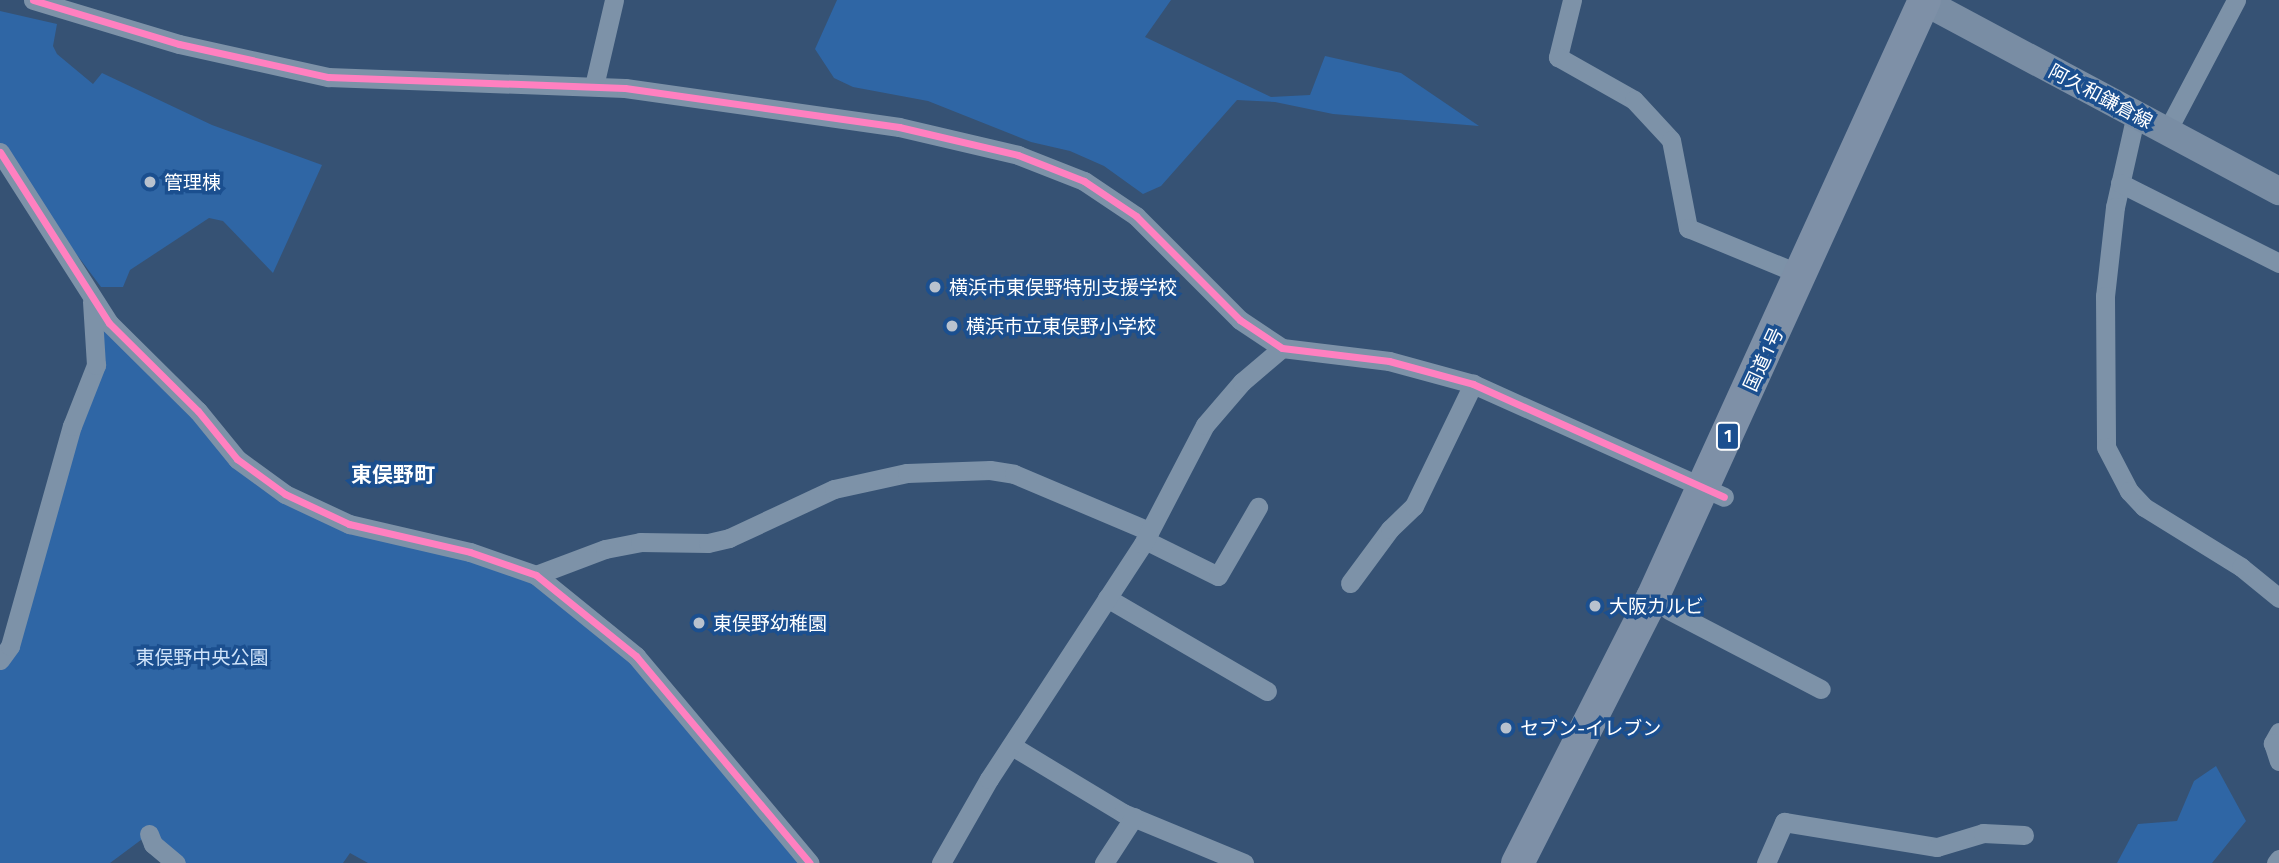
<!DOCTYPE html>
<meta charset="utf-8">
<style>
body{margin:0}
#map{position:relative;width:2279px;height:863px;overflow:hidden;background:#365274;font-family:"Titillium Web","Noto Sans JP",sans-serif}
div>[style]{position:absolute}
.green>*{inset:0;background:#2f66a5}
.minor>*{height:19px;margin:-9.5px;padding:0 9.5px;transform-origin:9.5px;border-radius:9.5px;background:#7d92a8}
.secondary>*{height:28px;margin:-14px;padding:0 14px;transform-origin:14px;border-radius:14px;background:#798da4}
.trunk>*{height:33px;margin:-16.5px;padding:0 16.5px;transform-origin:16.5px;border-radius:16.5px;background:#7e90a7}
.cycleway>*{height:7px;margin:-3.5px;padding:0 3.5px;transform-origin:3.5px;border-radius:3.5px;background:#ff80c0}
.dots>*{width:19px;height:19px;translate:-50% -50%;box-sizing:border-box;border:4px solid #1b4f8f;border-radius:50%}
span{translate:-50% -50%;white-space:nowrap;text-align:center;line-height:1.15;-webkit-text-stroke:7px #1b4f8f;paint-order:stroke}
.shield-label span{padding:2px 5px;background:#1b4f8f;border:2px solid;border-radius:5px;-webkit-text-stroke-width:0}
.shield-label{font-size:18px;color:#fff;font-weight:700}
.street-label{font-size:19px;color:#fff}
.poi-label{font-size:19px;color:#fff}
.left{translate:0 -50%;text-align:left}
.park-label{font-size:19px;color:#cfe3fa}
.neighbourhood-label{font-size:21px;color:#fff;font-weight:700}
</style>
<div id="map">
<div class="green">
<div style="clip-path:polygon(837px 0,1171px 0,1145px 37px,1271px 97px,1310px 95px,1325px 56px,1401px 73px,1479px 126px,1333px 114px,1275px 102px,1237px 100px,1161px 186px,1143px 194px,1104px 166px,1070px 151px,1031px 142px,928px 101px,853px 87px,834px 78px,815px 49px)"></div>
<div style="clip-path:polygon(0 11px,57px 24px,53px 46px,57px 54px,93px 84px,102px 73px,212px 125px,322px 165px,273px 273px,223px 221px,209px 218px,130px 270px,123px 287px,101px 287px,0 152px)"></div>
<div style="clip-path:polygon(92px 300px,285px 494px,536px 575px,619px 640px,804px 863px,368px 863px,350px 853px,343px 863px,176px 863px,149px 834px,110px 863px,0 863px,0 660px,96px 365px)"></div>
<div style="clip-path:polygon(2216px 766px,2246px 821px,2212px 863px,2117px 863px,2138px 824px,2177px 821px,2194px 781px)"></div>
</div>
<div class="minor">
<div style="left:33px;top:0;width:152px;rotate:16.8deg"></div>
<div style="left:179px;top:44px;width:153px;rotate:12.5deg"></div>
<div style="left:328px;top:77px;width:297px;rotate:2.1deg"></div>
<div style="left:625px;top:88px;width:277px;rotate:8.1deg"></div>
<div style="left:899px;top:127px;width:122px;rotate:13.2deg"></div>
<div style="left:1018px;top:155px;width:71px;rotate:21.5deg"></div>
<div style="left:1084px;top:181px;width:63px;rotate:33.9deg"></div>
<div style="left:1136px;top:216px;width:147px;rotate:45deg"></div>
<div style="left:1240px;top:320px;width:50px;rotate:33.7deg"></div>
<div style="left:1282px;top:348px;width:108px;rotate:6.9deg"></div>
<div style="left:1389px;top:361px;width:87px;rotate:15.3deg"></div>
<div style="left:1473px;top:384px;width:275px;rotate:24.2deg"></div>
<div style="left:1572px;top:0;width:59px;rotate:103.8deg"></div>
<div style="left:1558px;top:57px;width:87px;rotate:29.5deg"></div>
<div style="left:1634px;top:100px;width:54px;rotate:47.2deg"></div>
<div style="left:1671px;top:140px;width:90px;rotate:79.1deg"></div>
<div style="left:1688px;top:228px;width:123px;rotate:22.4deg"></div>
<div style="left:594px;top:86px;width:88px;rotate:-76.9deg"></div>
<div style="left:2136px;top:114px;width:95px;rotate:102.7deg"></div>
<div style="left:2115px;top:207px;width:90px;rotate:96.4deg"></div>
<div style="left:2105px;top:296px;width:151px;rotate:89.6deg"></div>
<div style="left:2106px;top:447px;width:50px;rotate:62.4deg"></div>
<div style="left:2129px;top:491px;width:22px;rotate:47deg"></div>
<div style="left:2144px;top:507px;width:114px;rotate:31.7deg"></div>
<div style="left:2241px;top:567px;width:49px;rotate:39.2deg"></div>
<div style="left:2167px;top:131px;width:148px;rotate:-62.2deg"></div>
<div style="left:0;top:152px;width:203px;rotate:57.5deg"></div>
<div style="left:109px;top:323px;width:125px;rotate:44.7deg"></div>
<div style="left:198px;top:411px;width:62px;rotate:50.9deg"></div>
<div style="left:237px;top:459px;width:59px;rotate:36.1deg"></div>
<div style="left:285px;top:494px;width:71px;rotate:25.1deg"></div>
<div style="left:349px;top:524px;width:124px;rotate:13deg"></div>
<div style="left:470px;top:552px;width:70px;rotate:19.2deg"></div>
<div style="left:536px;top:575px;width:129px;rotate:39deg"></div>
<div style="left:636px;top:656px;width:270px;rotate:50deg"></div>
<div style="left:2120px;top:183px;width:178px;rotate:26.7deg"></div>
<div style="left:1145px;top:540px;width:81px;rotate:26.3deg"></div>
<div style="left:1218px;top:576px;width:80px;rotate:-59.9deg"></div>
<div style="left:536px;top:575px;width:74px;rotate:-20.6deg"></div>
<div style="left:605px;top:549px;width:36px;rotate:-11deg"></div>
<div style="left:640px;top:542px;width:68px;rotate:0.8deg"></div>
<div style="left:708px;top:543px;width:22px;rotate:-13deg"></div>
<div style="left:729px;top:538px;width:116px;rotate:-25deg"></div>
<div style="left:834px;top:489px;width:75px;rotate:-12.4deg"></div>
<div style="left:907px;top:473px;width:83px;rotate:-2.1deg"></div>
<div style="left:990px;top:470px;width:24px;rotate:9deg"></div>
<div style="left:1014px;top:474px;width:147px;rotate:22.9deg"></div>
<div style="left:1350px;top:583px;width:67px;rotate:-53.5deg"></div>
<div style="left:1390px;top:529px;width:33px;rotate:-44deg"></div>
<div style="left:1414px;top:506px;width:136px;rotate:-64.2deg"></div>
<div style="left:1107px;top:598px;width:185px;rotate:30.2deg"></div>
<div style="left:1669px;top:610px;width:171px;rotate:27.5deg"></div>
<div style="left:0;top:660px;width:17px;rotate:-54deg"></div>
<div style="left:10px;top:646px;width:229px;rotate:-74.3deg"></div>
<div style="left:72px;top:426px;width:66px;rotate:-68.5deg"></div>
<div style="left:96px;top:365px;width:64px;rotate:-93.6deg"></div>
<div style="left:2279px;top:732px;width:13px;rotate:119deg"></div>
<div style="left:2273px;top:743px;width:19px;rotate:72deg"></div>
<div style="left:1012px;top:746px;width:130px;rotate:31.1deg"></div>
<div style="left:1123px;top:813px;width:131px;rotate:22.5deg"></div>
<div style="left:149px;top:834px;width:11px;rotate:68deg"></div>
<div style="left:153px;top:844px;width:30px;rotate:40deg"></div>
<div style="left:941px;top:863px;width:97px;rotate:-60.3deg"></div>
<div style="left:989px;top:779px;width:281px;rotate:-56.8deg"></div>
<div style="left:1143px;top:544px;width:134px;rotate:-62.5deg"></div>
<div style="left:1205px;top:425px;width:57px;rotate:-49.3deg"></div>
<div style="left:1242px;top:382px;width:52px;rotate:-40.4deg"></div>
<div style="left:1104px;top:863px;width:55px;rotate:-56.9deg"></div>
<div style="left:1766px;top:863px;width:45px;rotate:-66.3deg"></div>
<div style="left:1784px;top:822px;width:155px;rotate:9.3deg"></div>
<div style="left:1937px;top:847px;width:48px;rotate:-16.9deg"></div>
<div style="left:1983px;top:833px;width:41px;rotate:2.8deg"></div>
<div style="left:2276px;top:863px;width:5px;rotate:-53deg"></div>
</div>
<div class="secondary">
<div style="left:1923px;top:1px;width:404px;rotate:28.1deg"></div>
</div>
<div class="trunk">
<div style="left:1517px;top:863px;width:298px;rotate:-63.1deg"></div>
<div style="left:1652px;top:597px;width:656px;rotate:-65.51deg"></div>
</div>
<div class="cycleway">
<div style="left:33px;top:0;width:152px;rotate:16.8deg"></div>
<div style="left:179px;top:44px;width:153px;rotate:12.5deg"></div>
<div style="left:328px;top:77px;width:297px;rotate:2.1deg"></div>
<div style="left:625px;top:88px;width:277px;rotate:8.1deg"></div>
<div style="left:899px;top:127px;width:122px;rotate:13.2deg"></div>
<div style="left:1018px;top:155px;width:71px;rotate:21.5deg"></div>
<div style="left:1084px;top:181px;width:63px;rotate:33.9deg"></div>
<div style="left:1136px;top:216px;width:147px;rotate:45deg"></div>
<div style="left:1240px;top:320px;width:50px;rotate:33.7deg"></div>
<div style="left:1282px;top:348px;width:108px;rotate:6.9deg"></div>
<div style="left:1389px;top:361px;width:87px;rotate:15.3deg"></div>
<div style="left:1473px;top:384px;width:275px;rotate:24.2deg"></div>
<div style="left:0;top:152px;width:203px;rotate:57.5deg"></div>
<div style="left:109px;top:323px;width:125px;rotate:44.7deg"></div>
<div style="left:198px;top:411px;width:62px;rotate:50.9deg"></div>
<div style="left:237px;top:459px;width:59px;rotate:36.1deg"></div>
<div style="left:285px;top:494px;width:71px;rotate:25.1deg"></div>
<div style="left:349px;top:524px;width:124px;rotate:13deg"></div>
<div style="left:470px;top:552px;width:70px;rotate:19.2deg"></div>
<div style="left:536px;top:575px;width:129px;rotate:39deg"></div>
<div style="left:636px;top:656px;width:270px;rotate:50deg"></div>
</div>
<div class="dots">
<div style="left:150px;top:182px;background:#b9c2ce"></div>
<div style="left:935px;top:287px;background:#b9c2ce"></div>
<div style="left:952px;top:326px;background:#b9c2ce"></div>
<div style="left:1595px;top:606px;background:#b9c2ce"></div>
<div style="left:699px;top:623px;background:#b9c2ce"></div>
<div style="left:1506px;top:728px;background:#b9c2ce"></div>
</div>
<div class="shield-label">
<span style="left:1728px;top:436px">1</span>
</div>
<div class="street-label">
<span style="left:2101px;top:96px;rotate:28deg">阿久和鎌倉線</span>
<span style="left:1763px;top:359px;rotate:-65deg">国道1号</span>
</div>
<div class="poi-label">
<span class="left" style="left:164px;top:182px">管理棟</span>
<span class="left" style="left:949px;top:287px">横浜市東俣野特別支援学校</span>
<span class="left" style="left:966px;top:326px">横浜市立東俣野小学校</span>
<span class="left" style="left:1609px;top:606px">大阪カルビ</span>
<span class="left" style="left:713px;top:623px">東俣野幼稚園</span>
<span class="left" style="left:1520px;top:728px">セブン-イレブン</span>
</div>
<div class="park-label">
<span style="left:202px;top:657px">東俣野中央公園</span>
</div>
<div class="neighbourhood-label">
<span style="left:393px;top:474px">東俣野町</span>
</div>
</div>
